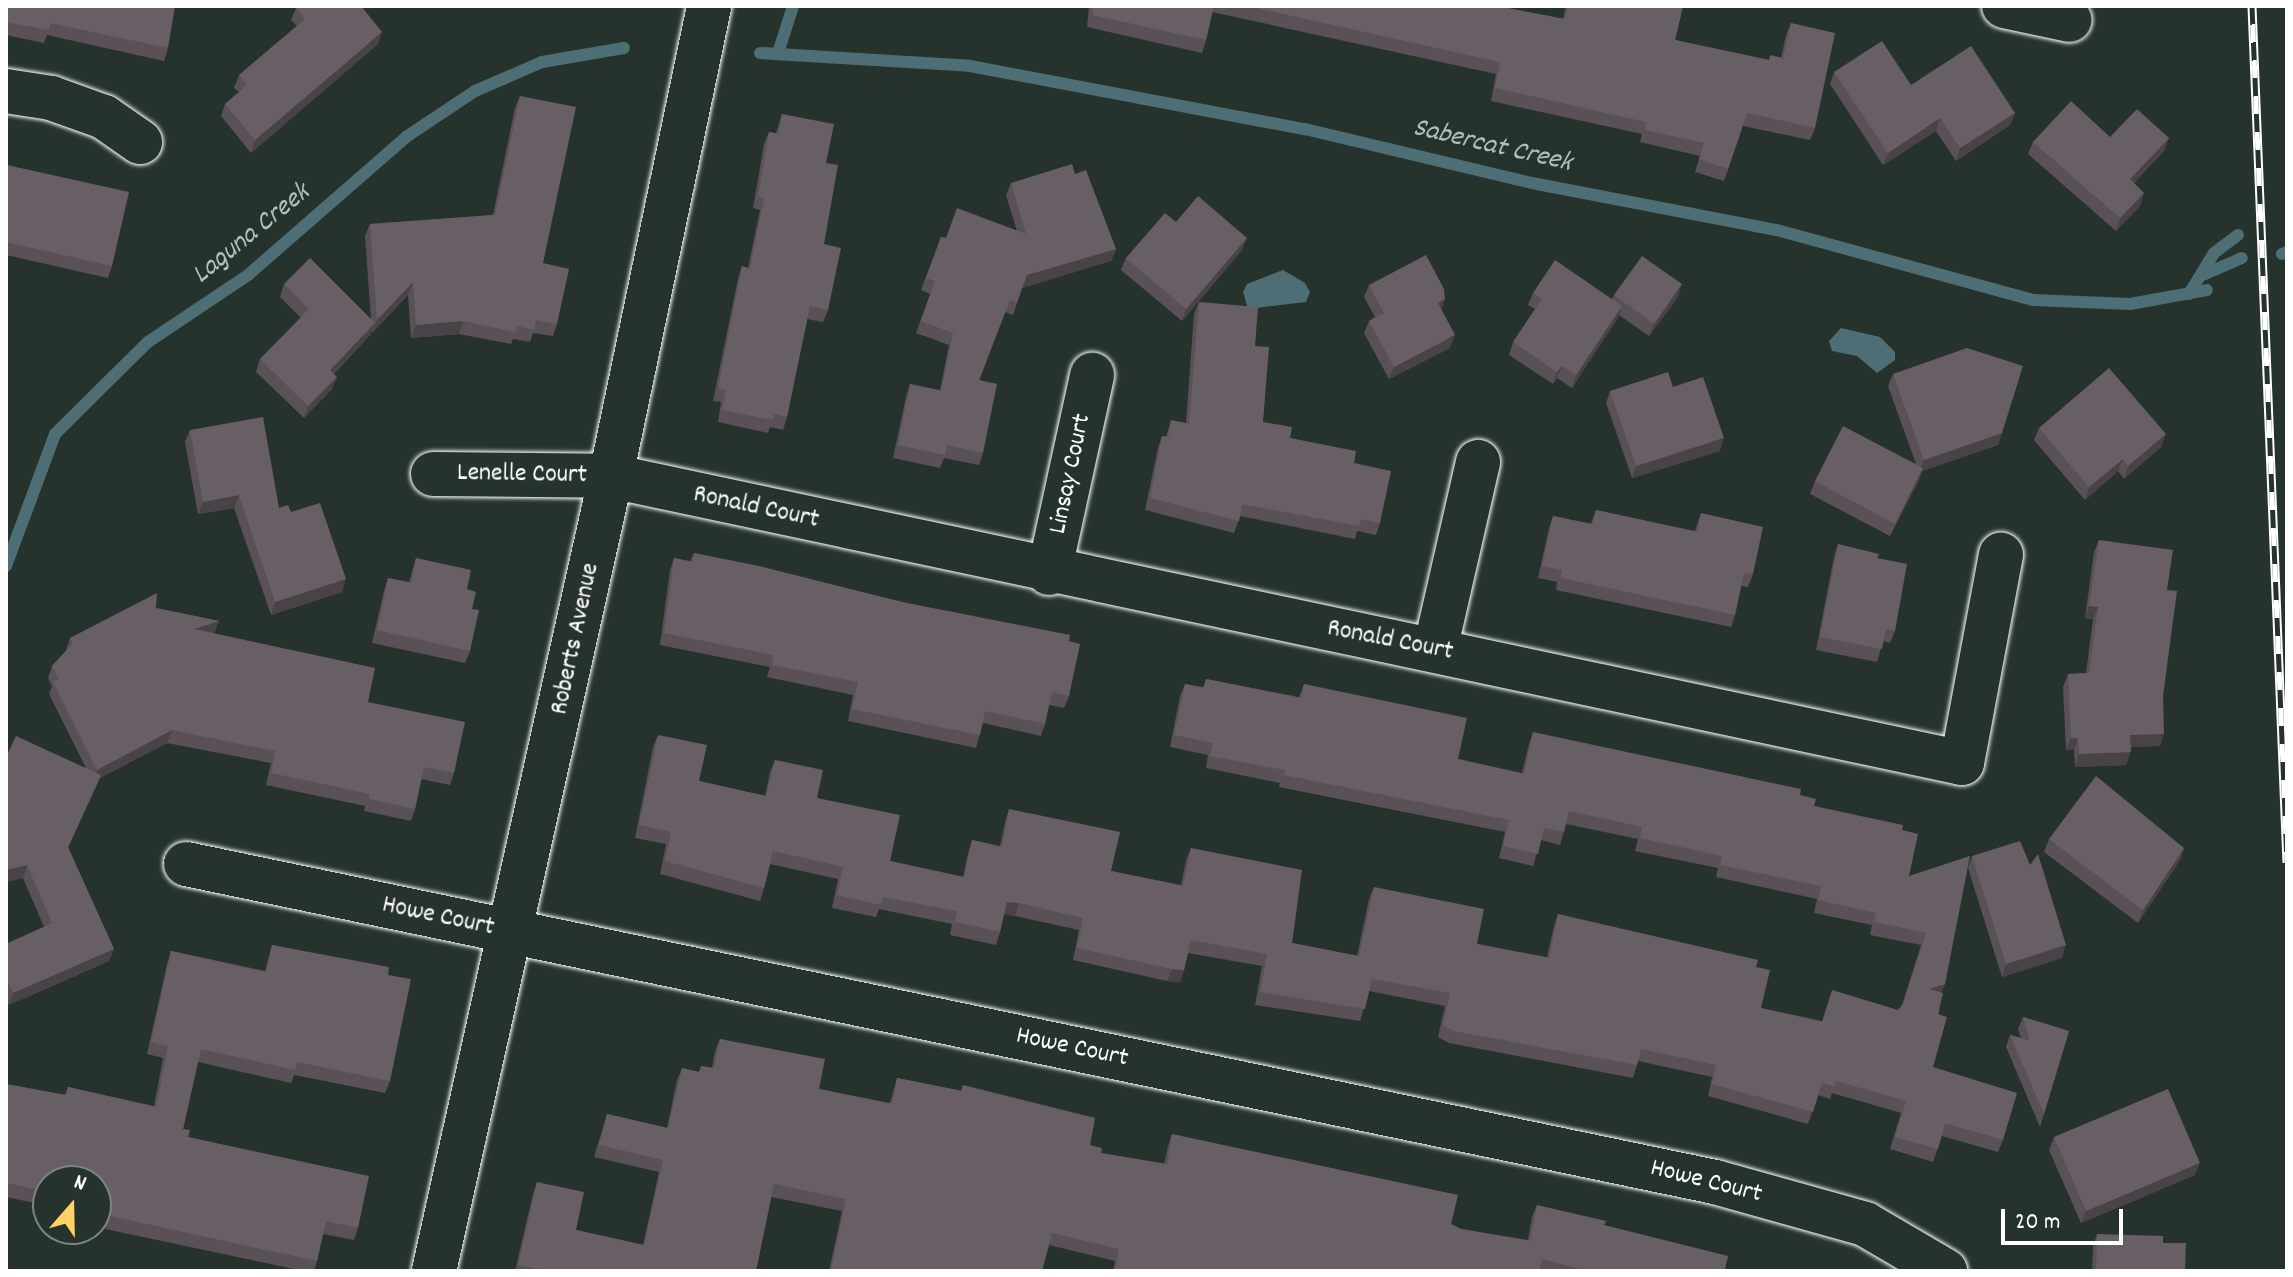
<!DOCTYPE html>
<style>
body{margin:0}
#map{position:relative;width:2293px;height:1277px;overflow:hidden;background:#26332d;font-family:Dekko,sans-serif}
div>[style]{position:absolute}
.water>*{inset:0;background:#4d6e74}
.stream>*{height:12px;margin:-6px;padding:0 6px;transform-origin:6px;border-radius:6px;background:#4d6e74}
.roads{filter:drop-shadow(0 0 2px #fff) drop-shadow(0 0 2px #fff)}
.minor>*{height:44px;margin:-22px;padding:0 22px;transform-origin:22px;border-radius:22px;background:#26332d}
.rail>*{height:9px;margin-top:-4.5px;transform-origin:0;background:repeating-linear-gradient(90deg,#26332d 0 18px,#fff 0 36px);box-sizing:border-box;border-block:2px solid #fff}
.wall>*{inset:0;background:#595157}
.shaded-wall>*{inset:0;background:#494247}
.building>*{inset:0;background:#685e65}
span{translate:-50% -50%;white-space:nowrap;text-align:center;line-height:1.15;-webkit-text-stroke:6px #26332d;paint-order:stroke}
.street-label{font-size:26px;color:#fff}
.water-label{font-size:28px;color:#afbec0;font-style:italic}
.frame{position:absolute;inset:0;border:8px solid #fff;pointer-events:none}
.north{position:absolute;left:32px;top:1165px;width:80px;height:80px;box-sizing:border-box;background:#26332d;border:2px solid #7d8581;border-radius:50%;rotate:20deg;font-size:22px;font-weight:700;line-height:32px;text-align:center;color:#fff}
.north::after{content:'';display:block;margin:auto;width:28px;height:36px;background:#ffd166;clip-path:polygon(50% 0,100% 100%,50% 72%,0 100%)}
.scale{position:absolute;left:2001px;top:1209px;width:122px;height:36px;box-sizing:border-box;border:4px solid #fff;border-top:0;padding-left:10px;font-size:24px;line-height:28px;white-space:nowrap;color:#fff;-webkit-text-stroke:6px #26332d;paint-order:stroke}
</style>
<div id="map">
<div class="water">
<div style="clip-path:polygon(1283px 270px,1305px 283px,1310px 292px,1306px 302px,1248px 309px,1243px 292px,1247px 284px)"></div>
<div style="clip-path:polygon(1841px 328px,1880px 337px,1895px 352px,1895px 360px,1877px 373px,1857px 356px,1832px 351px,1829px 341px)"></div>
</div>
<div class="stream">
<div style="left:779px;top:50px;width:46px;rotate:-72.3deg"></div>
<div style="left:760px;top:53px;width:210px;rotate:3.5deg"></div>
<div style="left:970px;top:66px;width:341px;rotate:10.7deg"></div>
<div style="left:1305px;top:129px;width:233px;rotate:13.4deg"></div>
<div style="left:1532px;top:183px;width:249px;rotate:10.9deg"></div>
<div style="left:1777px;top:230px;width:265px;rotate:15.3deg"></div>
<div style="left:2033px;top:300px;width:97px;rotate:2.4deg"></div>
<div style="left:2130px;top:304px;width:78px;rotate:-10.3deg"></div>
<div style="left:2282px;top:254px;width:5px;rotate:-22deg"></div>
<div style="left:2205px;top:274px;width:40px;rotate:-23.4deg"></div>
<div style="left:2189px;top:294px;width:48px;rotate:-58.6deg"></div>
<div style="left:2214px;top:253px;width:30px;rotate:-37deg"></div>
<div style="left:6px;top:566px;width:141px;rotate:-69.6deg"></div>
<div style="left:55px;top:434px;width:131px;rotate:-44.7deg"></div>
<div style="left:148px;top:342px;width:120px;rotate:-33.8deg"></div>
<div style="left:248px;top:275px;width:210px;rotate:-41.1deg"></div>
<div style="left:406px;top:137px;width:83px;rotate:-33.7deg"></div>
<div style="left:475px;top:91px;width:73px;rotate:-23.4deg"></div>
<div style="left:542px;top:62px;width:83px;rotate:-9.7deg"></div>
</div>
<div class="roads">
<div class="minor">
<div style="left:2004px;top:6px;width:67px;rotate:12deg"></div>
<div style="left:6px;top:91px;width:46px;rotate:8.8deg"></div>
<div style="left:51px;top:98px;width:56px;rotate:19.7deg"></div>
<div style="left:104px;top:117px;width:44px;rotate:34.8deg"></div>
<div style="left:433px;top:474px;width:178px;rotate:0.6deg"></div>
<div style="left:611px;top:476px;width:1381px;rotate:11.99deg"></div>
<div style="left:1962px;top:763px;width:212px;rotate:-79.4deg"></div>
<div style="left:1049px;top:573px;width:203px;rotate:-77.7deg"></div>
<div style="left:1435px;top:650px;width:193px;rotate:-77.1deg"></div>
<div style="left:186px;top:864px;width:1562px;rotate:11.75deg"></div>
<div style="left:1715px;top:1182px;width:156px;rotate:15.6deg"></div>
<div style="left:1865px;top:1224px;width:93px;rotate:30.4deg"></div>
<div style="left:434px;top:1271px;width:814px;rotate:-77.45deg"></div>
<div style="left:611px;top:476px;width:480px;rotate:-78.2deg"></div>
</div>
</div>
<div class="rail">
<div style="left:2252px;top:6px;width:857px;rotate:87.66deg"></div>
</div>
<div class="wall">
<div style="clip-path:polygon(6px 6px,168px 48px,164px 61px,47px 35px,44px 43px,6px 35px)"></div>
<div style="clip-path:polygon(1089px 6px,1497px 6px,1563px 19px,1566px 6px,1683px 6px,1675px 40px,1769px 60px,1781px 58px,1786px 35px,1791px 23px,1815px 128px,1810px 140px,1743px 126px,1724px 181px,1695px 172px,1700px 156px,1640px 142px,1642px 134px,1491px 101px,1496px 74px,1212px 12px,1206px 40px,1202px 53px,1087px 27px)"></div>
<div style="clip-path:polygon(296px 8px,378px 44px,251px 153px,221px 116px,225px 104px,239px 92px,234px 88px,239px 75px,297px 26px,291px 20px)"></div>
<div style="clip-path:polygon(1834px 72px,2015px 113px,2010px 125px,1956px 161px,1936px 131px,1883px 165px,1830px 84px)"></div>
<div style="clip-path:polygon(520px 96px,543px 263px,557px 324px,553px 336px,533px 333px,530px 342px,513px 339px,511px 344px,459px 334px,411px 338px,408px 295px,372px 333px,372px 329px,370px 335px,334px 374px,332px 389px,304px 418px,256px 372px,260px 359px,301px 318px,280px 297px,284px 284px,371px 319px,365px 236px,370px 224px,493px 215px,515px 108px)"></div>
<div style="clip-path:polygon(782px 114px,826px 163px,824px 244px,828px 310px,823px 322px,807px 319px,787px 417px,783px 430px,770px 427px,768px 433px,718px 422px,721px 402px,713px 401px,738px 279px,742px 266px,748px 268px,760px 210px,753px 208px,764px 144px,769px 132px,776px 133px)"></div>
<div style="clip-path:polygon(2110px 137px,2169px 138px,2164px 151px,2134px 183px,2140px 206px,2116px 231px,2028px 154px,2033px 142px)"></div>
<div style="clip-path:polygon(6px 168px,112px 266px,108px 278px,6px 255px)"></div>
<div style="clip-path:polygon(1075px 174px,1116px 249px,1111px 261px,1022px 288px,1013px 315px,1005px 312px,979px 381px,983px 453px,979px 465px,944px 458px,940px 468px,893px 458px,906px 397px,910px 384px,940px 390px,949px 345px,916px 333px,930px 294px,921px 290px,941px 237px,946px 238px,1017px 231px,1006px 195px,1011px 183px)"></div>
<div style="clip-path:polygon(1176px 222px,1242px 250px,1182px 321px,1121px 270px,1126px 258px)"></div>
<div style="clip-path:polygon(1369px 285px,1441px 310px,1450px 348px,1389px 379px,1364px 333px,1369px 321px,1375px 317px,1364px 297px)"></div>
<div style="clip-path:polygon(1533px 293px,1612px 299px,1614px 295px,1678px 297px,1649px 336px,1619px 315px,1572px 388px,1557px 378px,1553px 384px,1509px 355px,1513px 342px,1535px 309px,1528px 305px)"></div>
<div style="clip-path:polygon(1199px 302px,1255px 346px,1263px 422px,1290px 438px,1354px 463px,1380px 523px,1376px 535px,1357px 531px,1355px 539px,1240px 516px,1234px 533px,1145px 510px,1158px 448px,1162px 436px,1166px 437px,1171px 420px,1186px 423px,1194px 314px)"></div>
<div style="clip-path:polygon(1893px 374px,2002px 433px,1998px 445px,1922px 471px,1919px 480px,1890px 536px,1810px 494px,1815px 481px,1916px 464px,1888px 386px)"></div>
<div style="clip-path:polygon(1673px 387px,1720px 451px,1632px 478px,1606px 403px,1610px 391px)"></div>
<div style="clip-path:polygon(2039px 428px,2161px 447px,2124px 479px,2118px 471px,2085px 500px,2034px 440px)"></div>
<div style="clip-path:polygon(190px 430px,279px 508px,291px 512px,342px 592px,271px 615px,234px 508px,198px 514px,185px 442px)"></div>
<div style="clip-path:polygon(1596px 510px,1695px 531px,1701px 513px,1753px 574px,1748px 587px,1741px 586px,1735px 615px,1731px 627px,1556px 590px,1557px 582px,1538px 578px,1549px 528px,1553px 516px,1591px 524px)"></div>
<div style="clip-path:polygon(2099px 540px,2167px 590px,2160px 746px,2131px 747px,2126px 765px,2075px 767px,2074px 750px,2066px 750px,2063px 687px,2068px 674px,2086px 673px,2093px 619px,2085px 618px,2094px 552px)"></div>
<div style="clip-path:polygon(1838px 544px,1878px 558px,1895px 631px,1890px 643px,1883px 641px,1877px 662px,1816px 650px,1834px 557px)"></div>
<div style="clip-path:polygon(694px 553px,1069px 641px,1069px 696px,1064px 708px,1049px 705px,1045px 724px,1041px 736px,983px 723px,976px 748px,848px 721px,853px 695px,767px 677px,770px 667px,660px 645px,670px 570px,674px 558px,690px 561px)"></div>
<div style="clip-path:polygon(416px 558px,467px 589px,472px 609px,470px 651px,465px 663px,372px 643px,384px 591px,388px 578px,409px 582px)"></div>
<div style="clip-path:polygon(156px 608px,219px 621px,214px 633px,368px 702px,454px 773px,450px 785px,421px 779px,415px 809px,411px 821px,364px 811px,365px 806px,266px 785px,271px 763px,167px 743px,100px 778px,68px 848px,114px 949px,109px 961px,9px 1005px,6px 999px,6px 944px,44px 927px,23px 878px,6px 882px,6px 757px,86px 768px,49px 694px,52px 686px,48px 678px,52px 666px,66px 651px,70px 638px)"></div>
<div style="clip-path:polygon(1206px 679px,1299px 697px,1304px 684px,1458px 759px,1522px 773px,1529px 744px,1533px 732px,1800px 795px,1814px 806px,1902px 830px,1909px 876px,1945px 984px,1941px 993px,1933px 1067px,2003px 1140px,1998px 1152px,1942px 1136px,1933px 1162px,1890px 1149px,1901px 1113px,1832px 1093px,1830px 1099px,1818px 1095px,1808px 1124px,1708px 1096px,1712px 1077px,1638px 1061px,1633px 1078px,1449px 1043px,1438px 1037px,1445px 1006px,1369px 991px,1360px 1021px,1255px 1005px,1262px 966px,1188px 953px,1184px 970px,1180px 982px,1167px 981px,1073px 960px,1079px 930px,1015px 916px,1004px 914px,1000px 932px,996px 945px,950px 935px,952px 924px,879px 909px,876px 917px,832px 908px,838px 879px,770px 864px,764px 888px,760px 901px,660px 874px,666px 844px,635px 838px,653px 747px,658px 735px,699px 781px,765px 796px,770px 772px,775px 760px,890px 861px,963px 877px,968px 853px,972px 840px,1000px 846px,1005px 822px,1009px 809px,1111px 871px,1181px 885px,1186px 860px,1191px 848px,1292px 943px,1357px 956px,1369px 899px,1374px 887px,1477px 944px,1547px 957px,1554px 926px,1558px 914px,1756px 967px,1761px 1008px,1822px 1021px,1898px 1010px,1902px 1005px,1921px 945px,1870px 935px,1872px 925px,1814px 913px,1817px 899px,1716px 877px,1718px 868px,1635px 851px,1638px 839px,1566px 824px,1560px 845px,1541px 840px,1533px 866px,1499px 858px,1505px 832px,1279px 787px,1280px 783px,1206px 768px,1208px 755px,1170px 747px,1180px 696px,1185px 684px,1203px 687px)"></div>
<div style="clip-path:polygon(2049px 839px,2184px 848px,2180px 860px,2138px 923px,2044px 852px)"></div>
<div style="clip-path:polygon(1972px 856px,2062px 958px,2002px 977px,1968px 868px)"></div>
<div style="clip-path:polygon(272px 945px,388px 975px,390px 1081px,385px 1093px,294px 1075px,291px 1083px,198px 1062px,183px 1129px,188px 1137px,358px 1228px,354px 1240px,323px 1234px,317px 1261px,314px 1271px,303px 1271px,96px 1227px,96px 1181px,48px 1181px,48px 1216px,32px 1213px,35px 1203px,6px 1197px,6px 1084px,65px 1095px,68px 1087px,154px 1106px,163px 1058px,147px 1054px,167px 964px,171px 951px,265px 971px)"></div>
<div style="clip-path:polygon(2023px 1017px,2069px 1031px,2040px 1127px,2006px 1047px,2010px 1035px,2021px 1038px,2018px 1029px)"></div>
<div style="clip-path:polygon(720px 1039px,819px 1089px,890px 1103px,897px 1078px,961px 1091px,963px 1085px,1090px 1145px,1101px 1153px,1164px 1164px,1168px 1146px,1172px 1134px,1451px 1224px,1461px 1229px,1528px 1240px,1532px 1217px,1537px 1205px,1604px 1225px,1725px 1269px,1736px 1271px,1113px 1271px,1115px 1261px,1049px 1245px,1042px 1271px,829px 1271px,842px 1211px,771px 1197px,756px 1271px,515px 1271px,533px 1194px,537px 1182px,576px 1230px,643px 1245px,659px 1172px,594px 1157px,607px 1114px,667px 1128px,677px 1080px,682px 1068px,699px 1072px,712px 1068px,715px 1051px)"></div>
<div style="clip-path:polygon(2054px 1137px,2195px 1175px,2081px 1223px,2049px 1150px)"></div>
<div style="clip-path:polygon(2097px 1234px,2163px 1243px,2185px 1271px,2092px 1271px,2093px 1246px)"></div>
</div>
<div class="shaded-wall">
<div style="clip-path:polygon(382px 32px,378px 44px,251px 153px,255px 140px)"></div>
<div style="clip-path:polygon(2015px 113px,2010px 125px,1956px 161px,1960px 148px)"></div>
<div style="clip-path:polygon(1940px 118px,1936px 131px,1883px 165px,1888px 153px)"></div>
<div style="clip-path:polygon(2169px 138px,2164px 151px,2125px 192px,2130px 179px)"></div>
<div style="clip-path:polygon(2144px 193px,2140px 206px,2116px 231px,2120px 218px)"></div>
<div style="clip-path:polygon(1247px 238px,1242px 250px,1182px 321px,1186px 309px)"></div>
<div style="clip-path:polygon(1116px 249px,1111px 261px,1022px 288px,1027px 275px)"></div>
<div style="clip-path:polygon(413px 282px,408px 295px,372px 333px,377px 320px)"></div>
<div style="clip-path:polygon(1682px 284px,1678px 297px,1649px 336px,1654px 324px)"></div>
<div style="clip-path:polygon(1445px 299px,1441px 311px,1438px 303px)"></div>
<div style="clip-path:polygon(1622px 306px,1618px 318px,1572px 388px,1576px 375px)"></div>
<div style="clip-path:polygon(463px 321px,459px 334px,411px 338px,416px 325px)"></div>
<div style="clip-path:polygon(375px 323px,370px 335px,325px 382px,330px 370px)"></div>
<div style="clip-path:polygon(1455px 335px,1450px 348px,1389px 379px,1394px 367px)"></div>
<div style="clip-path:polygon(1562px 366px,1557px 378px,1553px 384px,1557px 372px)"></div>
<div style="clip-path:polygon(337px 377px,332px 389px,304px 418px,308px 406px)"></div>
<div style="clip-path:polygon(2002px 433px,1998px 445px,1922px 471px,1919px 480px,1890px 536px,1924px 460px)"></div>
<div style="clip-path:polygon(2166px 434px,2161px 447px,2124px 479px,2128px 466px)"></div>
<div style="clip-path:polygon(1724px 438px,1720px 451px,1632px 478px,1636px 466px)"></div>
<div style="clip-path:polygon(2123px 459px,2118px 471px,2085px 500px,2089px 487px)"></div>
<div style="clip-path:polygon(239px 495px,234px 508px,198px 514px,203px 502px)"></div>
<div style="clip-path:polygon(346px 579px,342px 592px,271px 615px,275px 602px)"></div>
<div style="clip-path:polygon(2089px 606px,2098px 607px,2093px 619px,2085px 618px)"></div>
<div style="clip-path:polygon(219px 621px,214px 633px,194px 629px)"></div>
<div style="clip-path:polygon(172px 730px,167px 743px,100px 778px,63px 859px,97px 770px)"></div>
<div style="clip-path:polygon(2164px 734px,2160px 746px,2126px 747px,2130px 735px)"></div>
<div style="clip-path:polygon(2071px 738px,2078px 738px,2074px 750px,2066px 750px)"></div>
<div style="clip-path:polygon(2131px 752px,2126px 765px,2075px 767px,2079px 754px)"></div>
<div style="clip-path:polygon(2184px 848px,2180px 860px,2138px 923px,2143px 910px)"></div>
<div style="clip-path:polygon(27px 865px,23px 878px,6px 882px,6px 870px)"></div>
<div style="clip-path:polygon(1007px 902px,1019px 903px,1015px 916px,1002px 914px)"></div>
<div style="clip-path:polygon(2066px 945px,2062px 958px,2002px 977px,2006px 964px)"></div>
<div style="clip-path:polygon(114px 949px,109px 961px,9px 1005px,13px 993px)"></div>
<div style="clip-path:polygon(1172px 969px,1184px 970px,1180px 982px,1167px 981px)"></div>
<div style="clip-path:polygon(1945px 984px,1940px 996px,1929px 989px)"></div>
<div style="clip-path:polygon(2200px 1163px,2195px 1175px,2081px 1223px,2086px 1211px)"></div>
</div>
<div class="building">
<div style="clip-path:polygon(6px 6px,175px 6px,168px 48px,50px 23px,49px 30px,6px 22px)"></div>
<div style="clip-path:polygon(298px 6px,361px 6px,382px 32px,255px 140px,225px 104px,247px 85px,239px 75px,305px 19px,296px 8px)"></div>
<div style="clip-path:polygon(1093px 6px,1214px 6px,1206px 40px,1092px 15px)"></div>
<div style="clip-path:polygon(1248px 6px,1497px 6px,1565px 19px,1568px 6px,1683px 6px,1675px 40px,1769px 60px,1770px 55px,1783px 58px,1791px 23px,1835px 33px,1815px 128px,1747px 113px,1728px 169px,1699px 159px,1704px 143px,1645px 130px,1646px 122px,1495px 88px,1500px 62px)"></div>
<div style="clip-path:polygon(1882px 41px,1911px 85px,1971px 46px,2015px 113px,1960px 148px,1940px 118px,1888px 153px,1834px 72px)"></div>
<div style="clip-path:polygon(520px 96px,576px 107px,543px 263px,569px 269px,557px 324px,536px 320px,534px 330px,517px 326px,516px 332px,463px 321px,416px 325px,413px 282px,377px 320px,370px 224px,495px 215px)"></div>
<div style="clip-path:polygon(2071px 101px,2110px 137px,2137px 109px,2169px 138px,2130px 179px,2144px 193px,2120px 218px,2033px 142px)"></div>
<div style="clip-path:polygon(782px 114px,834px 124px,826px 163px,838px 165px,824px 244px,841px 248px,828px 310px,810px 306px,787px 417px,774px 414px,773px 420px,722px 410px,726px 390px,718px 388px,742px 266px,750px 269px,764px 198px,758px 196px,769px 132px,778px 134px)"></div>
<div style="clip-path:polygon(1072px 164px,1075px 174px,1086px 170px,1116px 249px,1027px 275px,1017px 302px,1010px 300px,979px 380px,997px 384px,983px 453px,947px 445px,945px 455px,898px 445px,910px 384px,941px 391px,953px 333px,921px 321px,935px 281px,926px 278px,941px 237px,946px 238px,957px 208px,1026px 234px,1011px 183px)"></div>
<div style="clip-path:polygon(7px 165px,129px 192px,112px 266px,6px 242px)"></div>
<div style="clip-path:polygon(1198px 196px,1247px 238px,1186px 309px,1126px 258px,1165px 213px,1176px 222px)"></div>
<div style="clip-path:polygon(1426px 255px,1444px 289px,1445px 299px,1438px 303px,1455px 335px,1394px 367px,1369px 321px,1384px 313px,1369px 285px)"></div>
<div style="clip-path:polygon(1642px 256px,1682px 284px,1654px 324px,1614px 295px)"></div>
<div style="clip-path:polygon(310px 258px,375px 323px,330px 370px,337px 377px,308px 406px,260px 359px,309px 309px,284px 284px)"></div>
<div style="clip-path:polygon(1555px 260px,1622px 306px,1576px 375px,1562px 366px,1557px 372px,1513px 342px,1542px 299px,1533px 293px)"></div>
<div style="clip-path:polygon(1199px 302px,1258px 307px,1255px 346px,1269px 347px,1263px 422px,1292px 427px,1290px 438px,1356px 451px,1354px 463px,1391px 471px,1380px 523px,1361px 519px,1359px 526px,1242px 504px,1239px 521px,1150px 498px,1162px 436px,1168px 437px,1171px 420px,1189px 424px)"></div>
<div style="clip-path:polygon(1967px 348px,2023px 366px,2002px 433px,1924px 460px,1893px 374px)"></div>
<div style="clip-path:polygon(2109px 368px,2166px 434px,2128px 466px,2123px 459px,2089px 487px,2039px 428px)"></div>
<div style="clip-path:polygon(1668px 372px,1673px 387px,1703px 377px,1724px 438px,1636px 466px,1610px 391px)"></div>
<div style="clip-path:polygon(263px 417px,279px 508px,288px 505px,291px 512px,320px 503px,346px 579px,275px 602px,239px 495px,203px 502px,190px 430px)"></div>
<div style="clip-path:polygon(1843px 426px,1923px 468px,1895px 524px,1815px 481px)"></div>
<div style="clip-path:polygon(1596px 510px,1697px 532px,1701px 513px,1763px 527px,1753px 574px,1744px 573px,1735px 615px,1561px 578px,1562px 570px,1542px 566px,1553px 516px,1592px 524px)"></div>
<div style="clip-path:polygon(2099px 540px,2173px 550px,2167px 590px,2177px 591px,2163px 696px,2164px 734px,2130px 735px,2131px 752px,2079px 754px,2078px 738px,2071px 738px,2068px 674px,2089px 673px,2098px 607px,2089px 606px)"></div>
<div style="clip-path:polygon(1838px 544px,1879px 554px,1877px 558px,1907px 564px,1895px 631px,1886px 629px,1882px 649px,1820px 637px)"></div>
<div style="clip-path:polygon(694px 553px,759px 566px,902px 602px,1070px 635px,1069px 641px,1080px 644px,1069px 696px,1052px 692px,1045px 724px,985px 711px,980px 735px,852px 709px,858px 682px,772px 665px,774px 655px,664px 633px,674px 558px,692px 562px)"></div>
<div style="clip-path:polygon(416px 558px,471px 570px,467px 589px,476px 592px,472px 609px,479px 610px,470px 651px,377px 630px,388px 578px,411px 583px)"></div>
<div style="clip-path:polygon(157px 593px,156px 608px,219px 621px,194px 629px,375px 668px,368px 702px,465px 722px,454px 773px,424px 767px,415px 809px,369px 799px,370px 794px,271px 773px,275px 751px,172px 730px,97px 770px,53px 682px,59px 679px,52px 666px,73px 643px,70px 638px)"></div>
<div style="clip-path:polygon(1206px 679px,1301px 698px,1304px 684px,1467px 718px,1458px 759px,1524px 774px,1533px 732px,1801px 789px,1800px 795px,1816px 799px,1814px 806px,1903px 825px,1902px 830px,1918px 834px,1909px 876px,1970px 856px,1945px 984px,1929px 989px,1943px 993px,1938px 1014px,1947px 1017px,1933px 1067px,2017px 1093px,2003px 1140px,1945px 1123px,1938px 1149px,1895px 1137px,1906px 1101px,1836px 1081px,1834px 1086px,1822px 1083px,1813px 1112px,1712px 1084px,1716px 1065px,1641px 1049px,1637px 1065px,1453px 1031px,1443px 1025px,1450px 993px,1372px 979px,1365px 1009px,1260px 992px,1267px 954px,1191px 940px,1184px 970px,1172px 969px,1077px 948px,1083px 918px,1019px 903px,1007px 902px,1000px 932px,955px 922px,957px 911px,883px 897px,881px 905px,837px 895px,843px 867px,773px 851px,764px 888px,665px 861px,671px 832px,639px 825px,658px 735px,707px 745px,699px 781px,766px 796px,775px 760px,823px 770px,817px 798px,900px 815px,890px 861px,964px 877px,972px 840px,1002px 847px,1009px 809px,1120px 832px,1111px 871px,1183px 886px,1191px 848px,1302px 870px,1292px 943px,1359px 956px,1374px 887px,1484px 909px,1477px 944px,1549px 958px,1558px 914px,1758px 960px,1756px 967px,1770px 970px,1761px 1008px,1822px 1022px,1832px 990px,1898px 1010px,1903px 1004px,1926px 933px,1874px 922px,1876px 913px,1818px 900px,1821px 886px,1720px 865px,1722px 856px,1640px 838px,1642px 827px,1569px 811px,1564px 832px,1544px 828px,1538px 854px,1503px 846px,1509px 820px,1284px 775px,1285px 770px,1210px 756px,1213px 743px,1174px 735px,1185px 684px,1204px 688px)"></div>
<div style="clip-path:polygon(16px 736px,101px 775px,68px 847px,114px 949px,13px 993px,6px 977px,6px 944px,52px 923px,27px 865px,6px 870px,6px 757px)"></div>
<div style="clip-path:polygon(2096px 776px,2184px 848px,2143px 910px,2049px 839px)"></div>
<div style="clip-path:polygon(2020px 841px,2030px 865px,2038px 854px,2066px 945px,2006px 964px,1972px 856px)"></div>
<div style="clip-path:polygon(272px 945px,389px 967px,388px 975px,411px 979px,390px 1081px,297px 1062px,295px 1070px,201px 1049px,183px 1129px,190px 1130px,188px 1137px,369px 1176px,358px 1228px,326px 1221px,317px 1261px,96px 1213px,96px 1181px,48px 1181px,48px 1203px,37px 1200px,39px 1190px,6px 1183px,6px 1084px,66px 1095px,68px 1087px,156px 1107px,168px 1046px,151px 1042px,171px 951px,266px 972px)"></div>
<div style="clip-path:polygon(2023px 1017px,2069px 1031px,2044px 1114px,2010px 1035px,2030px 1041px)"></div>
<div style="clip-path:polygon(720px 1039px,825px 1059px,819px 1089px,892px 1104px,897px 1078px,962px 1091px,963px 1085px,1095px 1118px,1090px 1145px,1102px 1148px,1101px 1153px,1167px 1164px,1172px 1134px,1458px 1195px,1451px 1224px,1461px 1229px,1530px 1241px,1537px 1205px,1606px 1221px,1604px 1225px,1728px 1256px,1725px 1269px,1736px 1271px,1588px 1271px,1542px 1259px,1539px 1271px,1115px 1271px,1119px 1249px,1052px 1233px,1042px 1271px,831px 1271px,846px 1199px,774px 1184px,756px 1271px,537px 1271px,538px 1269px,518px 1265px,537px 1182px,584px 1192px,576px 1230px,644px 1245px,663px 1160px,599px 1145px,607px 1114px,668px 1128px,682px 1068px,699px 1072px,701px 1066px,714px 1068px)"></div>
<div style="clip-path:polygon(2168px 1089px,2200px 1163px,2086px 1211px,2054px 1137px)"></div>
<div style="clip-path:polygon(2097px 1234px,2163px 1236px,2163px 1243px,2186px 1243px,2185px 1271px,2096px 1271px)"></div>
</div>
<div class="street-label">
<span style="left:1071px;top:474px;rotate:-78deg">Linsay Court</span>
<span style="left:522px;top:475px;rotate:1deg">Lenelle Court</span>
<span style="left:756px;top:508px;rotate:12deg">Ronald Court</span>
<span style="left:576px;top:639px;rotate:-78deg">Roberts Avenue</span>
<span style="left:1390px;top:641px;rotate:11deg">Ronald Court</span>
<span style="left:438px;top:917px;rotate:12deg">Howe Court</span>
<span style="left:1072px;top:1048px;rotate:12deg">Howe Court</span>
<span style="left:1706px;top:1182px;rotate:14deg">Howe Court</span>
</div>
<div class="water-label">
<span style="left:1492px;top:147px;rotate:13deg">Sabercat Creek</span>
<span style="left:252px;top:235px;rotate:-39deg">Laguna Creek</span>
</div>
<div class="frame"></div>
<div class="north">N</div>
<div class="scale">20 m</div>
</div>
